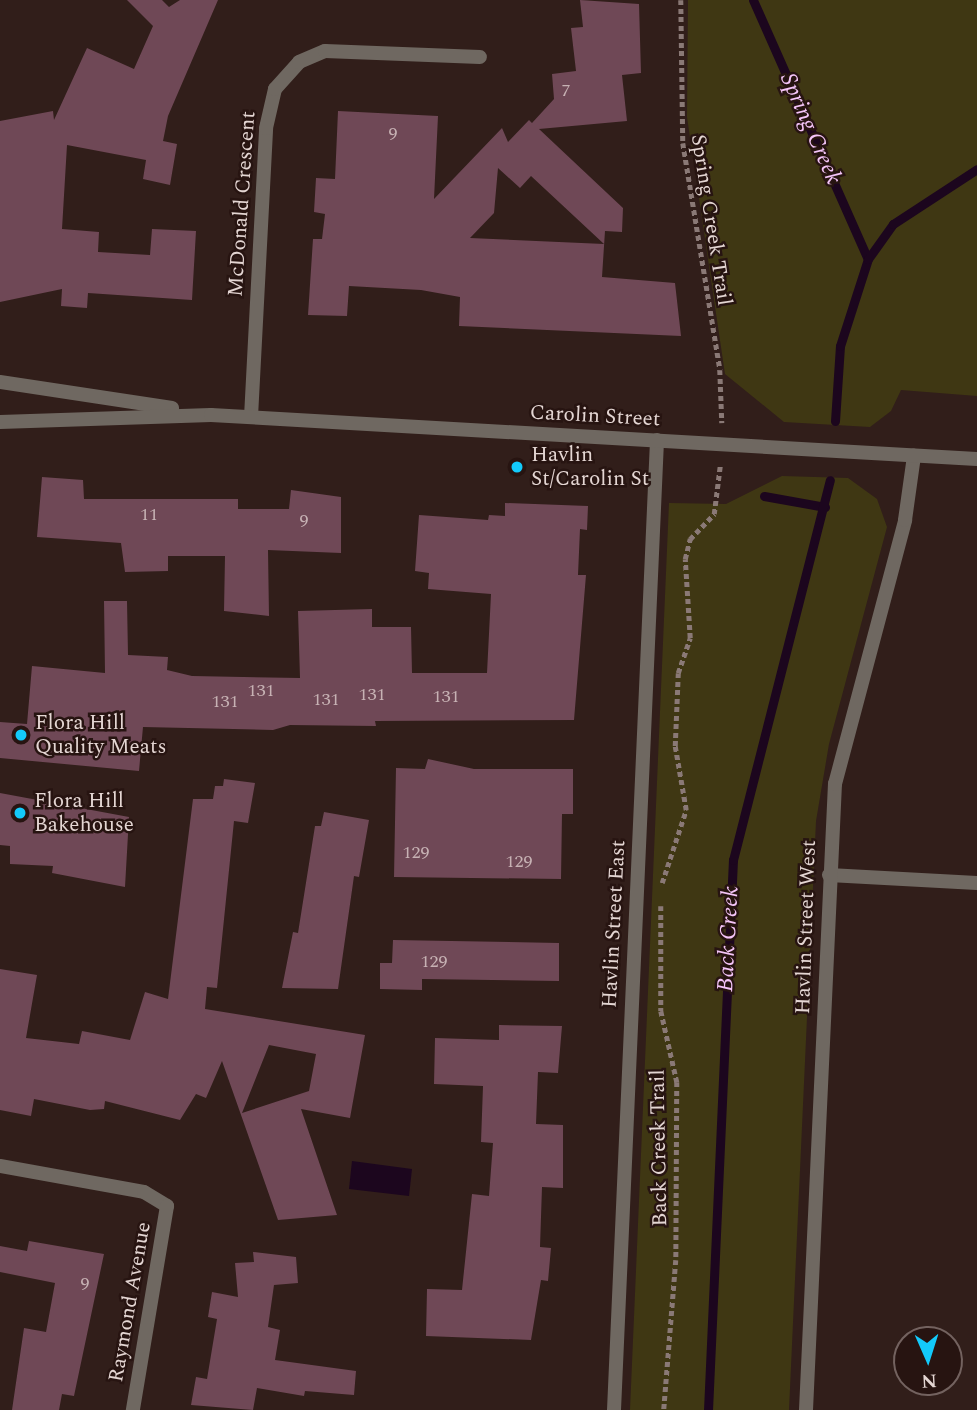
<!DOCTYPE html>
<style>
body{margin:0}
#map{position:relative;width:977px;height:1410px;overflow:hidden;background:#311e1a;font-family:Spectral,serif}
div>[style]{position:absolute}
.green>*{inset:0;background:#3f3713}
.water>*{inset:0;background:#1c061e}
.stream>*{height:9px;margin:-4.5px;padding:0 4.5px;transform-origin:4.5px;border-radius:4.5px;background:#1c061e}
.building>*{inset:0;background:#6f4856}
.path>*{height:4.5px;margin-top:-2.25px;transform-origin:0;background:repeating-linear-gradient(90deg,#8a7976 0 5px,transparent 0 8.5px)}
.service>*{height:14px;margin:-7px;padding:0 7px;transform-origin:7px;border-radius:7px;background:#6f6861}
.minor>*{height:14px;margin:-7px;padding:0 7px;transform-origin:7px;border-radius:7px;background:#6f6861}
.tertiary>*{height:14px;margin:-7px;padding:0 7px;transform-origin:7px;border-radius:7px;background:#6f6861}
.dots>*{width:19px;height:19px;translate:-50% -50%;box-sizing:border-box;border:4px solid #271411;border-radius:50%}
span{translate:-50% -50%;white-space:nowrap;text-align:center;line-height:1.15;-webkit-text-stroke:5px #271411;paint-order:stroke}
.number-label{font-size:18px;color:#c7b2b4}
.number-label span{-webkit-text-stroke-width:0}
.street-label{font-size:21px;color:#e4d6d3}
.poi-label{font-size:21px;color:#e4d6d3}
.left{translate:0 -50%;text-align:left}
.water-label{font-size:23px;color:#f5c5f9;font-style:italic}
.north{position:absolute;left:893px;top:1326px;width:70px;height:70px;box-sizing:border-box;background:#271411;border:2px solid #73625f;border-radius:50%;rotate:177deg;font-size:19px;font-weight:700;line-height:28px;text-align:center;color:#e4d6d3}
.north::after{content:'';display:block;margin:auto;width:24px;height:32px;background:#13cafb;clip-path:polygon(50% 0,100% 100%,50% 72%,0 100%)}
</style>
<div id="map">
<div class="green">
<div style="clip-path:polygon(688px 0,977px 0,977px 396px,901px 390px,891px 411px,870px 427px,784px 422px,725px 374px,687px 117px)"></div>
<div style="clip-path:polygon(782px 476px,848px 478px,877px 499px,887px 527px,829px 744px,816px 821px,789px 1410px,630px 1410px,669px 503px,726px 504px)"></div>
</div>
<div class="water">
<div style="clip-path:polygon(352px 1161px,412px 1169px,409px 1196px,349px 1189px)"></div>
</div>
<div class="stream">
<div style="left:753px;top:0;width:283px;rotate:66.1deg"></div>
<div style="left:835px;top:421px;width:75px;rotate:-86.2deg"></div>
<div style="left:840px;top:346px;width:91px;rotate:-72.2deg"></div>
<div style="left:868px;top:259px;width:43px;rotate:-54.5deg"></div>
<div style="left:893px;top:224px;width:100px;rotate:-33.2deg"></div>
<div style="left:764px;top:496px;width:62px;rotate:10.2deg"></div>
<div style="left:708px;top:1410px;width:551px;rotate:-87.4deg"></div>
<div style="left:733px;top:860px;width:392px;rotate:-75.7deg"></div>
</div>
<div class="building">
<div style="clip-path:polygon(127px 0,162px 0,169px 7px,180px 0,218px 0,168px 116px,163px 141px,177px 144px,170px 185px,143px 179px,146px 160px,67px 145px,62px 229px,99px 232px,98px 252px,150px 255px,152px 229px,196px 231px,192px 300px,88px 293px,87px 308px,61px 306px,62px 289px,0 302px,0 121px,53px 111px,54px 120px,87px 48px,134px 69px,153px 26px)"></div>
<div style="clip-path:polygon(evenodd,580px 0,639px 4px,641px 73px,622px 75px,627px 121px,539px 129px,623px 208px,622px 232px,605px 231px,602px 277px,675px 283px,681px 336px,459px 326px,460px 297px,421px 290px,349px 286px,347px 316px,308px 315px,313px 239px,322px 239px,325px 214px,314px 212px,316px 178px,335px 179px,338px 111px,438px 116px,434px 199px,502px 128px,508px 142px,529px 120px,532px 123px,554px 99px,552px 74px,576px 71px,571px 28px,583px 27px,580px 0,498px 168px,520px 188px,531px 176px,604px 244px,470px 238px,494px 213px,498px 168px)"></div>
<div style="clip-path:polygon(42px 477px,83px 480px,84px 499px,238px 499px,238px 509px,289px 509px,291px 490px,341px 497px,341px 553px,268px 550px,269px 616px,224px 611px,225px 556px,168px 556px,168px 571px,125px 572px,121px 543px,37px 537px)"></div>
<div style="clip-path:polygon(505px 503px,588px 506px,587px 530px,580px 529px,578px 575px,586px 575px,574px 720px,375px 721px,376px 726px,290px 725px,273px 730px,143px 727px,139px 771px,0 758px,0 722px,27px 724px,32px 666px,105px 673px,104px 601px,127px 601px,128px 655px,168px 657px,167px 670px,192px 676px,300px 678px,298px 611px,372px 609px,372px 627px,411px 627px,412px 673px,487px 673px,491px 594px,428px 589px,429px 573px,415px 571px,419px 515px,488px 520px,489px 515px,505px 516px)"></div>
<div style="clip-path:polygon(428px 759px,474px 769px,573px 769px,573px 814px,562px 814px,561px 879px,394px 877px,396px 768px,425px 769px)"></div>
<div style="clip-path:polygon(evenodd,224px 779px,255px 783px,248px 823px,234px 821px,217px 988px,207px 987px,205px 1009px,365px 1035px,350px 1118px,301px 1109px,337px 1215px,278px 1220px,222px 1061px,206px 1098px,196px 1094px,180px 1120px,105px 1101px,104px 1109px,90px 1110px,34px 1099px,31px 1116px,0 1110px,0 969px,37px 975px,26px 1038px,79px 1044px,82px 1031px,130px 1040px,145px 992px,168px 999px,193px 799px,213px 799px,215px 786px,223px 786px,224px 779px,269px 1045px,316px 1054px,309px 1091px,242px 1113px,269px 1045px)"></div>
<div style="clip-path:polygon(0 793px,129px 817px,125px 887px,52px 873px,53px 866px,10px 864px,10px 846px,0 845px)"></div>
<div style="clip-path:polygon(324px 812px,369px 820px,359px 877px,354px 876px,338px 989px,282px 988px,293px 932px,298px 933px,315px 826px,321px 826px)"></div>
<div style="clip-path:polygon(393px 940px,559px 943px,559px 981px,422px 979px,422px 990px,380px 989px,380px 963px,392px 963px)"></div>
<div style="clip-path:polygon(499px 1025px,562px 1026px,558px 1073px,538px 1072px,536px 1124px,563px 1125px,563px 1188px,542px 1187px,540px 1247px,551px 1248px,548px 1281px,541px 1280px,531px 1340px,426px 1336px,427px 1289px,462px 1290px,472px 1194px,489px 1196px,493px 1143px,481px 1142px,483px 1086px,434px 1084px,435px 1038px,499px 1040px)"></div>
<div style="clip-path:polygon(29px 1241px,104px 1254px,74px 1396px,62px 1394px,59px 1410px,12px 1410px,24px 1328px,46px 1332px,55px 1283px,0 1272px,0 1246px,27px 1251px)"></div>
<div style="clip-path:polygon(253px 1252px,296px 1257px,298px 1283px,274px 1285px,268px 1327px,280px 1330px,275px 1360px,356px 1371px,354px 1395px,305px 1391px,304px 1396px,257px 1388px,253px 1410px,191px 1405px,196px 1377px,207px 1379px,217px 1319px,208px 1317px,212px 1292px,238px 1297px,235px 1263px,254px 1262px)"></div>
</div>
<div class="path">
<div style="left:681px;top:0;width:143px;rotate:89.2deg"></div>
<div style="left:683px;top:143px;width:230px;rotate:80.7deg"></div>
<div style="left:720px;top:370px;width:53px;rotate:87.8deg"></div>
<div style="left:662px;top:883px;width:77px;rotate:-71.8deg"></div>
<div style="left:686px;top:810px;width:65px;rotate:-99.8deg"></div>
<div style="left:675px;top:746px;width:73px;rotate:-87.6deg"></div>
<div style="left:678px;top:673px;width:37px;rotate:-71deg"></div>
<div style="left:690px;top:638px;width:79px;rotate:-93.6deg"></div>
<div style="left:685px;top:559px;width:21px;rotate:-76deg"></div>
<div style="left:690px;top:539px;width:35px;rotate:-46deg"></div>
<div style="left:714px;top:514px;width:48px;rotate:-82.9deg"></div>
<div style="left:661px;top:906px;width:105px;rotate:90deg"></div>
<div style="left:661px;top:1011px;width:73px;rotate:77.3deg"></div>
<div style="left:677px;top:1082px;width:178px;rotate:90.3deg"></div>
<div style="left:676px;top:1260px;width:150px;rotate:94.6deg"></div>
</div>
<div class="service">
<div style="left:829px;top:875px;width:148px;rotate:3.1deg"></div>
</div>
<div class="minor">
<div style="left:251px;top:417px;width:289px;rotate:-87deg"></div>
<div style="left:266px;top:128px;width:40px;rotate:-77deg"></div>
<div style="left:275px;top:89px;width:36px;rotate:-48deg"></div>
<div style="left:299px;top:62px;width:28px;rotate:-23deg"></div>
<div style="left:325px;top:51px;width:155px;rotate:2.2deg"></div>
<div style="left:0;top:1166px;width:146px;rotate:10.2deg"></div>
<div style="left:144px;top:1192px;width:27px;rotate:31deg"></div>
<div style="left:167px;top:1206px;width:207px;rotate:99.5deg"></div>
<div style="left:614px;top:1410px;width:971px;rotate:-87.46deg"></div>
<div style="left:806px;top:1410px;width:627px;rotate:-87.35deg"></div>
<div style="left:835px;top:784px;width:273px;rotate:-75.1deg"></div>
<div style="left:905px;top:520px;width:65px;rotate:-82deg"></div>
</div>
<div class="tertiary">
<div style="left:0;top:382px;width:174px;rotate:8.6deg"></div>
<div style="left:0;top:422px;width:211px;rotate:-1.9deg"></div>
<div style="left:211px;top:415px;width:767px;rotate:3.29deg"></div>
</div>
<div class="dots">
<div style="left:517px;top:467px;background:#13cafb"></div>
<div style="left:21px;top:735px;background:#13cafb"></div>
<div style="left:20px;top:813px;background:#13cafb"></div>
</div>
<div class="number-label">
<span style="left:566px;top:91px">7</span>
<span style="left:393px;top:134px">9</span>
<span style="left:149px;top:515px">11</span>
<span style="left:304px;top:521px">9</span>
<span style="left:261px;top:691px">131</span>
<span style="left:372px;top:695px">131</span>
<span style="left:446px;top:697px">131</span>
<span style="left:326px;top:700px">131</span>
<span style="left:225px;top:702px">131</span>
<span style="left:416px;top:853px">129</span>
<span style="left:519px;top:862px">129</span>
<span style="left:434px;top:962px">129</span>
<span style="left:85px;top:1284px">9</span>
</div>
<div class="street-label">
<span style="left:242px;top:204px;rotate:-86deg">McDonald Crescent</span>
<span style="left:711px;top:220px;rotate:81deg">Spring Creek Trail</span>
<span style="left:595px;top:416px;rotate:3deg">Carolin Street</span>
<span style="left:614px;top:924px;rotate:-87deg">Havlin Street East</span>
<span style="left:806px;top:927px;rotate:-88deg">Havlin Street West</span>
<span style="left:659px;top:1148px;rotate:-91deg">Back Creek Trail</span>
<span style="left:130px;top:1302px;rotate:-80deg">Raymond Avenue</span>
</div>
<div class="poi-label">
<span class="left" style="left:531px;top:467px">Havlin<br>St/Carolin St</span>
<span class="left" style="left:35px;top:735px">Flora Hill<br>Quality Meats</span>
<span class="left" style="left:34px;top:813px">Flora Hill<br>Bakehouse</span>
</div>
<div class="water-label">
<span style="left:810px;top:129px;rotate:66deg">Spring Creek</span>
<span style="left:729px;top:939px;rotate:-87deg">Back Creek</span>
</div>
<div class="north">N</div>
</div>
